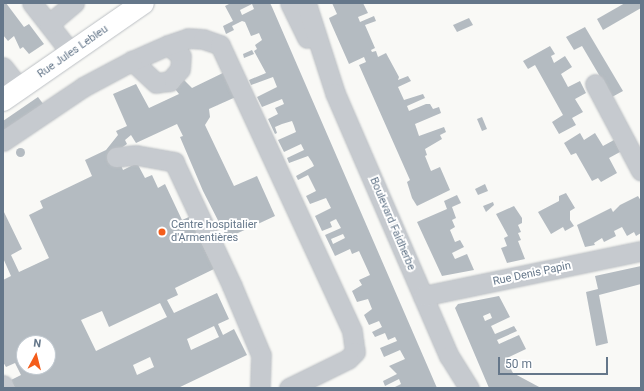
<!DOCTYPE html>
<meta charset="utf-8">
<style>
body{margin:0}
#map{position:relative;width:644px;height:391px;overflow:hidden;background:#f9f9f6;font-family:Roboto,sans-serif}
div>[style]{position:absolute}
.building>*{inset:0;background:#b4bbc1}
.round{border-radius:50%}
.roads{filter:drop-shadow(0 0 1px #bcc0c4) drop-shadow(0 0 1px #bcc0c4)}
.minor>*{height:19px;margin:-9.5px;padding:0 9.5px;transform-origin:9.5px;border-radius:9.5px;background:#c6cacf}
.major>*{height:22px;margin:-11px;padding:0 11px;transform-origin:11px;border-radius:11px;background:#fff}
.dots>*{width:11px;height:11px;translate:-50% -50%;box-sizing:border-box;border:2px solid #fff;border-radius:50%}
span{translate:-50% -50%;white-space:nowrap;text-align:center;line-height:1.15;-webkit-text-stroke:4px #fff;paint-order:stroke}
.street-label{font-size:11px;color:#65778a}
.poi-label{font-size:11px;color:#65778a}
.left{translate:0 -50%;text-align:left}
.frame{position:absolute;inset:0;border:4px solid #65778a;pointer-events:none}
.north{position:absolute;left:16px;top:335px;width:40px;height:40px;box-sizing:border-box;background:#fff;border:1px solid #c1c9d0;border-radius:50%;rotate:7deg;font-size:11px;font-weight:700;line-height:16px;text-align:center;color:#65778a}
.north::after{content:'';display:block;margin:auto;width:14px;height:18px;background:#f45d1b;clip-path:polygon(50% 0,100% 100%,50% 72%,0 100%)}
.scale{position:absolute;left:498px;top:357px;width:110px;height:18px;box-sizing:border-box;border:2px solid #65778a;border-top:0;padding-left:5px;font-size:12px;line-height:14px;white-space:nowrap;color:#65778a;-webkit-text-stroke:3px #fff;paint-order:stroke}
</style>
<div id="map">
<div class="building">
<div style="clip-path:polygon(3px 3px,6px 3px,24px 27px,29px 24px,44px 44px,29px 54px,23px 47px,20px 49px,14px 36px,8px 41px,3px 35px)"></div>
<div style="clip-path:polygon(evenodd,231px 3px,270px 3px,272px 7px,437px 388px,393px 388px,401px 384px,399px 379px,385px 386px,383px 381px,397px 374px,389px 366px,405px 359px,400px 350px,384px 357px,380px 348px,397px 341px,395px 337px,388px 340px,385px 333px,375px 337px,372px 332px,382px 327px,379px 321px,369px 325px,364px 315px,372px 309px,368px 299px,357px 302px,352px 291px,362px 285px,359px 280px,370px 275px,359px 251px,352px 254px,350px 249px,335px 256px,325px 235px,341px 228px,336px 219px,330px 222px,332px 227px,322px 231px,315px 216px,331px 208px,326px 198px,310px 204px,306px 196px,316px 191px,308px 175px,298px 180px,296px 176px,314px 166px,312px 162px,308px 156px,289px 163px,287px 158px,304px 150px,301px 144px,284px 152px,278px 140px,296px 132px,294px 126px,292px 121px,282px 124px,275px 127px,277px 133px,275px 134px,268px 119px,278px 114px,275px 108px,284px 104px,282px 99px,262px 107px,257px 97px,277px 87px,273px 77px,251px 85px,249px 80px,266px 73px,254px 51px,257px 49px,255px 45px,262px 40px,259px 33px,251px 36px,245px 22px,242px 21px,232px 26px,234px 30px,226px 34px,223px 26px,233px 21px,225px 6px,231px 3px,252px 4px,254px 9px,242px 15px,240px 10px,252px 4px,231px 3px,343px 234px,345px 238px,333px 244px,331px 239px,343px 234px)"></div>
<div style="clip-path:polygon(332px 3px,363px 3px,368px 13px,358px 17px,360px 22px,374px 16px,376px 21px,365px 25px,375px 48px,371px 50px,372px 52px,376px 51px,378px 57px,386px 53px,399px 77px,398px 80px,408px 76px,411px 81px,398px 87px,404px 100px,423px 94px,425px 98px,407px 106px,409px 111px,426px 104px,430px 104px,433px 109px,439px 107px,441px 113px,415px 124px,419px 136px,444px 127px,446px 132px,440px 135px,442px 139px,425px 149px,427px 155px,425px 156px,431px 171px,440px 167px,450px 190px,417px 206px,412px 198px,407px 182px,410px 180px,359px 65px,366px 62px,364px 57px,349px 64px,330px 21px,329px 18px,337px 14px)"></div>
<div style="clip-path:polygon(625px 3px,641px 3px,641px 8px,603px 30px,597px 19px)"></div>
<div style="clip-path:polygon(469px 18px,473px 25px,457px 32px,453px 25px)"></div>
<div style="clip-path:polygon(585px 27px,623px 91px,612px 97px,582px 46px,574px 50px,566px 37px)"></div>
<div style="clip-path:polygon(550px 46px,555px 54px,551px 56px,554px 63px,565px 56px,572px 67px,561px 74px,568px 87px,580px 81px,586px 93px,575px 99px,583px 112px,572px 118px,576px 125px,559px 134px,552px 122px,563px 115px,535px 65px,528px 69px,523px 61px)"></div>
<div style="clip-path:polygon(252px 50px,254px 54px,244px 58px,243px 54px)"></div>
<div style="clip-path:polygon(evenodd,227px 71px,238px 96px,209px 109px,210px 117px,205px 125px,234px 186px,257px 176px,275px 216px,227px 238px,203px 191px,180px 137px,183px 136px,177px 124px,136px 143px,131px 135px,125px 140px,127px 144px,108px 157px,112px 166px,120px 163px,123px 170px,137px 163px,145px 178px,152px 175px,158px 188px,165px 184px,182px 220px,189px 217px,214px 269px,175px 288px,178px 295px,167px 300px,174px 313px,217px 293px,229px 319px,218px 324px,223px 335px,234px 329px,247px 355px,178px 388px,15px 388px,11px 380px,21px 375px,15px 363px,6px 367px,3px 362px,3px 280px,11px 276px,3px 258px,3px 210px,22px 249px,11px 255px,19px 272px,49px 258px,29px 215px,43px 208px,40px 201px,92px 176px,85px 160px,106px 150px,118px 135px,116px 131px,127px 126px,113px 94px,136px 84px,149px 108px,179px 94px,175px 89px,184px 80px,192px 88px,227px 71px,160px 303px,167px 317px,96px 351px,81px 320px,102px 311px,109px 327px,160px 303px,227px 71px,214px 326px,219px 337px,191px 350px,187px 339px,214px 326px,227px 71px,24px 343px,48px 343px,48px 367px,24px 367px,24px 343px,227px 71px,150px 357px,154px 367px,137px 375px,133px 365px,150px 357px)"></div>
<div style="clip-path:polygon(38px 97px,44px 105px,3px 134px,3px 121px)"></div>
<div style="clip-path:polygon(482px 117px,487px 129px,482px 131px,477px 119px)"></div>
<div style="clip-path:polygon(580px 133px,584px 140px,595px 133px,603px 146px,614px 140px,620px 152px,609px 158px,617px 173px,601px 182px,598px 178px,592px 181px,576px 153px,571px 155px,564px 143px)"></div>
<div class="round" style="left:15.5px;top:147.5px;width:9px;height:9px"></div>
<div style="clip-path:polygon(485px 184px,488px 191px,478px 195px,475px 189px)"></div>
<div style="clip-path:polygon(566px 193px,575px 208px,570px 211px,570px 220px,574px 226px,565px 231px,563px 227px,551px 234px,538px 212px,559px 201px,559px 196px)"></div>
<div style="clip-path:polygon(457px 195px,461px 203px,452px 207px,456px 218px,452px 220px,455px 227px,450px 230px,455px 242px,460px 240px,464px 247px,452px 253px,455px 259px,467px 254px,474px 270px,442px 276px,417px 222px,447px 209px,444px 201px)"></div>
<div style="clip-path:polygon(638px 196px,641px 201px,641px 233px,636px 236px,634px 232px,627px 236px,622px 227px,614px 231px,616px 236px,604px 242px,602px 238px,594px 243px,595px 245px,585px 247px,577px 225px,611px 208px,613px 212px,620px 205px)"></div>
<div style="clip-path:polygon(493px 202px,494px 205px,486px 212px,483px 206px)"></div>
<div style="clip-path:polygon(514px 206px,522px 218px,522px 223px,518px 225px,521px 232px,518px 233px,521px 240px,518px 241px,525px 259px,507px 263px,501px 248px,507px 246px,504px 238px,508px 236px,496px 214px)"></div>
<div style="clip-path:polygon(641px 266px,641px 284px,599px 295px,608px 343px,596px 346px,586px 292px,598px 289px,595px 276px)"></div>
<div style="clip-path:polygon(evenodd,499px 296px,510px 317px,491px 326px,495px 334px,514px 326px,517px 331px,497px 340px,499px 344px,519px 335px,526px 349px,505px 359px,507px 362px,513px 373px,541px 388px,489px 388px,455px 308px,458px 304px,499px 296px,490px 313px,492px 318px,485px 321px,483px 316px,490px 313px)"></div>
</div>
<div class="roads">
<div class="minor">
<div style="left:32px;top:3px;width:63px;rotate:52deg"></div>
<div style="left:290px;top:3px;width:39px;rotate:64deg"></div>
<div style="left:306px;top:3px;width:95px;rotate:72.1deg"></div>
<div style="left:335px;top:93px;width:287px;rotate:66.6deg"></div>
<div style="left:449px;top:356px;width:38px;rotate:58deg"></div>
<div style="left:49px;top:24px;width:33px;rotate:-40deg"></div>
<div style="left:168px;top:45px;width:17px;rotate:40deg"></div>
<div style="left:181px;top:56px;width:13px;rotate:94deg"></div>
<div style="left:180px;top:69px;width:16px;rotate:130deg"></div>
<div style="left:170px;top:81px;width:14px;rotate:172deg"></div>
<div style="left:156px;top:83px;width:33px;rotate:-137deg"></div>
<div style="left:132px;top:61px;width:39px;rotate:-24deg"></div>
<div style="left:168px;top:45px;width:21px;rotate:-19deg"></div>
<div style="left:188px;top:38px;width:15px;rotate:4deg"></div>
<div style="left:203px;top:39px;width:18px;rotate:19deg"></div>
<div style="left:220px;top:45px;width:315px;rotate:65.2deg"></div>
<div style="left:352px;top:331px;width:21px;rotate:82deg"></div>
<div style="left:355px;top:352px;width:10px;rotate:135deg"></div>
<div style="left:348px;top:359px;width:66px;rotate:153.8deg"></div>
<div style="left:3px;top:67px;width:28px;rotate:52deg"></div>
<div style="left:595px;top:84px;width:98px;rotate:62.1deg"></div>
<div style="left:3px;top:141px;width:97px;rotate:-34deg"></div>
<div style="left:83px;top:87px;width:55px;rotate:-28deg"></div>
<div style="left:116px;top:157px;width:20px;rotate:-6deg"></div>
<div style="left:136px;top:155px;width:39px;rotate:10deg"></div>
<div style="left:174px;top:162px;width:137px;rotate:64.9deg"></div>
<div style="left:232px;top:286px;width:75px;rotate:67.2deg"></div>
<div style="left:261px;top:355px;width:33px;rotate:92deg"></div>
<div style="left:423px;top:296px;width:223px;rotate:-11.7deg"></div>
<div style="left:3px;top:385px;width:3px;rotate:72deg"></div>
</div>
<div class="major">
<div style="left:3px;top:100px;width:170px;rotate:-34.7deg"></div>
</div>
</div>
<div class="dots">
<div style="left:162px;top:232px;background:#f45d1b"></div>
</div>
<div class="street-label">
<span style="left:73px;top:52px;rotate:-35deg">Rue Jules Lebleu</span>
<span style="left:392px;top:224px;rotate:67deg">Boulevard Faidherbe</span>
<span style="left:532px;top:274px;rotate:-12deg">Rue Denis Papin</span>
</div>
<div class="poi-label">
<span class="left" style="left:171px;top:232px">Centre hospitalier<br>d'Armentières</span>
</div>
<div class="frame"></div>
<div class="north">N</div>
<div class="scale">50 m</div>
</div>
